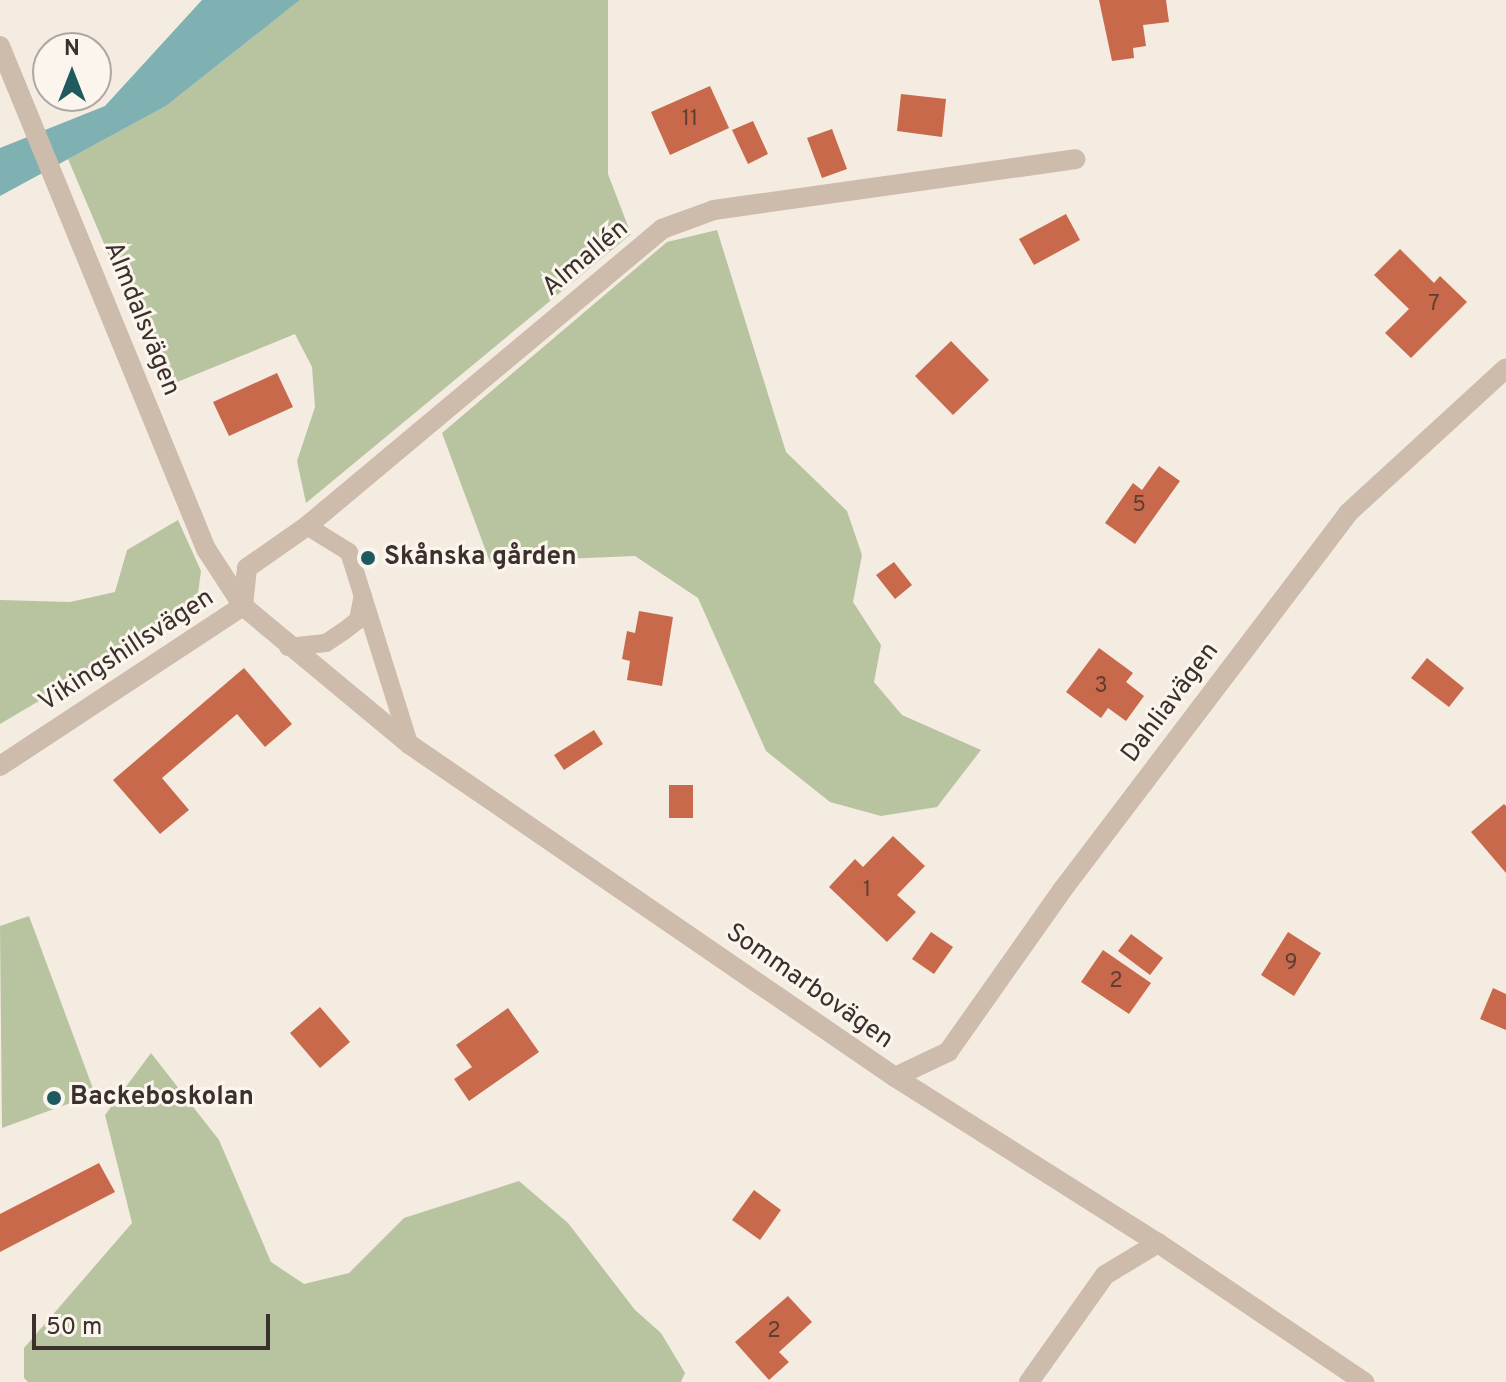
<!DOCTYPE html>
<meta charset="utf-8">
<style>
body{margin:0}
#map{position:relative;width:1506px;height:1382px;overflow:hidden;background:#f4ebe1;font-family:Overpass,sans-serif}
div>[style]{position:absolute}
.green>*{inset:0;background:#b8c4a0}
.water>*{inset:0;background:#7fb0b2}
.building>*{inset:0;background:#c8694b}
.service>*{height:18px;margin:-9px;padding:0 9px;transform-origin:9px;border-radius:9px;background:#cdbbac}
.minor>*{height:20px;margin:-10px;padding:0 10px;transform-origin:10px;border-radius:10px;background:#cdbbac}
.tertiary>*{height:20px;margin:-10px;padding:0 10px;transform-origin:10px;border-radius:10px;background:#cdbbac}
.dots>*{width:22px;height:22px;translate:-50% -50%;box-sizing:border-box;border:4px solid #fbf5ee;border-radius:50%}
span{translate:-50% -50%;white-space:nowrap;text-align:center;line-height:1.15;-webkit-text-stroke:6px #fbf5ee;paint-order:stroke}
.number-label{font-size:22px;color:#5e3e33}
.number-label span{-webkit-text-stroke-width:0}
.street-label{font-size:26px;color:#3b302b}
.poi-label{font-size:26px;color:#3b302b;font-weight:700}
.left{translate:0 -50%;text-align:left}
.north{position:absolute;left:32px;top:32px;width:80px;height:80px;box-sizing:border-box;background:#fbf5ee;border:2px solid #aea6a0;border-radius:50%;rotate:0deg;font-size:22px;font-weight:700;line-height:32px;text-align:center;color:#3b302b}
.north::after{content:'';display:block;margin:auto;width:28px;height:36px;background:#1f5a5e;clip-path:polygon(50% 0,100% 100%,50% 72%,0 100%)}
.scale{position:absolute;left:32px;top:1314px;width:238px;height:36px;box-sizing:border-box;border:4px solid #3b302b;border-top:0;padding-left:10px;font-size:24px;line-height:28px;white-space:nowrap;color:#3b302b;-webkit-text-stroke:6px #fbf5ee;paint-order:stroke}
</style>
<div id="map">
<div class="green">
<div style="clip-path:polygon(300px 0,608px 0,608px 174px,631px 234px,306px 503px,297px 461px,315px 407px,312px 367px,295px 334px,165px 387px,68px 159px,166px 106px)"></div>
<div style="clip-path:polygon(717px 230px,786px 452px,847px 511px,862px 555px,853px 602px,881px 645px,874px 682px,902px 715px,981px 750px,937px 807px,881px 816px,830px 802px,766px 751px,698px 598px,635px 556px,490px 562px,442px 433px,667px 242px)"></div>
<div style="clip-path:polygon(178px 520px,201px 571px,196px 608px,0 724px,0 600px,70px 602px,115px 592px,127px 550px)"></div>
<div style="clip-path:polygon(29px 916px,95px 1094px,2px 1128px,0 926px)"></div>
<div style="clip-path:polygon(151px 1053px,219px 1140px,271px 1262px,304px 1284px,349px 1273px,404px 1218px,519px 1181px,568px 1223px,635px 1310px,661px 1333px,685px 1373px,681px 1382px,28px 1382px,24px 1378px,24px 1348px,132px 1223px,105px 1115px)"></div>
</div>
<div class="water">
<div style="clip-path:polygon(202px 0,300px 0,166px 106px,0 196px,0 148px,105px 106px)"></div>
</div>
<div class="building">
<div style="clip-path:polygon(1099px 0,1166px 0,1169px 22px,1143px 25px,1146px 46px,1133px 48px,1134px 58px,1112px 61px)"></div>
<div style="clip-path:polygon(710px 86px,729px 128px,670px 155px,651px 112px)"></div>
<div style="clip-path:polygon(901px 94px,946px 99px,942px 137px,897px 131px)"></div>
<div style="clip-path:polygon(753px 121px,768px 154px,748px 164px,732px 130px)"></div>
<div style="clip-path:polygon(832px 129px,847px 169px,822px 178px,807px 138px)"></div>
<div style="clip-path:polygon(1066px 214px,1080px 240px,1034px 265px,1019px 239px)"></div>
<div style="clip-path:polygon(1400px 249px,1434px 283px,1440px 276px,1467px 302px,1411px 358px,1385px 333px,1409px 309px,1374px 275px)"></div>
<div style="clip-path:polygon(951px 341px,989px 380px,953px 415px,915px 376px)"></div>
<div style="clip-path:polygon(277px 373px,293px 407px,229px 436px,213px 402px)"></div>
<div style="clip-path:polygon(1159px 466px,1180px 481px,1135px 544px,1105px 523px,1133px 483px,1142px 490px)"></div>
<div style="clip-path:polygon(894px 562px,912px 585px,895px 599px,876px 575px)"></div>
<div style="clip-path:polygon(639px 611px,673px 617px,662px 686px,627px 680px,630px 661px,622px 659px,627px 631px,635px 633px)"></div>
<div style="clip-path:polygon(1099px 648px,1133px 673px,1126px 682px,1144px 696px,1126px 721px,1108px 708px,1101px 718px,1066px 692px)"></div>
<div style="clip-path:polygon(1427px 658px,1464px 688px,1449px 707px,1411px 678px)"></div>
<div style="clip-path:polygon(244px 668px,292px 724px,265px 747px,237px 714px,162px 778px,189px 810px,160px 834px,113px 780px)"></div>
<div style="clip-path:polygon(594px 730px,603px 744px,564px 770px,554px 755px)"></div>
<div style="clip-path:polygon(669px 785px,693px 785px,693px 818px,669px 818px)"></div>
<div style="clip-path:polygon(1504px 804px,1506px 806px,1506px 873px,1471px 832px)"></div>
<div style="clip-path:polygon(893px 836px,925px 866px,897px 895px,916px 912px,887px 942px,829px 887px,855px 859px,863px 867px)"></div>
<div style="clip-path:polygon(931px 932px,953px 947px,934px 974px,912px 959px)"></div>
<div style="clip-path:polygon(1288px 932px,1321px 953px,1294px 996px,1261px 975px)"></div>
<div style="clip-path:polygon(1131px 934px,1163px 958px,1150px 975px,1118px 951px)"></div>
<div style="clip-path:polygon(1103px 950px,1151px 983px,1129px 1014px,1081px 982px)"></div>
<div style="clip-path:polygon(1493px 988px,1506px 994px,1506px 1030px,1480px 1019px)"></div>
<div style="clip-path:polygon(320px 1007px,350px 1042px,320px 1068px,290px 1033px)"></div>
<div style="clip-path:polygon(508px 1008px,539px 1052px,469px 1101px,454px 1079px,472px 1067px,456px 1045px)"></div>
<div style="clip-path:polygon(99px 1163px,115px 1192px,0 1252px,0 1214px)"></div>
<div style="clip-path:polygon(754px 1190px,781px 1210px,760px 1240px,732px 1220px)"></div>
<div style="clip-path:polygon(788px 1296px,812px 1322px,779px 1352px,789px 1362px,769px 1380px,735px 1342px)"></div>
</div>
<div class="service">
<div style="left:307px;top:526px;width:49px;rotate:31.8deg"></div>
<div style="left:349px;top:552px;width:201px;rotate:72.6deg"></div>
<div style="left:288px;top:647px;width:38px;rotate:-6deg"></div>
<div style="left:326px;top:643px;width:22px;rotate:-34deg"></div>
<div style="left:344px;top:631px;width:18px;rotate:-38deg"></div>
<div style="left:358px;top:620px;width:25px;rotate:-79deg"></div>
</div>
<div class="minor">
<div style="left:0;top:46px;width:544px;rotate:67.73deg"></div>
<div style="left:206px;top:549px;width:68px;rotate:57deg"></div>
<div style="left:243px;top:606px;width:216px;rotate:39.7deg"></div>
<div style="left:409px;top:744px;width:589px;rotate:34.42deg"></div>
<div style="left:895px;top:1077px;width:311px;rotate:32.3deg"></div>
<div style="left:1158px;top:1243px;width:249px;rotate:34deg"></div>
<div style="left:243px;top:606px;width:38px;rotate:-84deg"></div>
<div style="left:247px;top:568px;width:73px;rotate:-35deg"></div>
<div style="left:307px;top:526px;width:463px;rotate:-39.9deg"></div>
<div style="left:662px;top:229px;width:55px;rotate:-20.1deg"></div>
<div style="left:714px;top:210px;width:365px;rotate:-8deg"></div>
<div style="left:895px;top:1077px;width:59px;rotate:-25.3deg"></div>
<div style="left:948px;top:1052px;width:199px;rotate:-54.8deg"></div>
<div style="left:1063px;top:889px;width:472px;rotate:-52.8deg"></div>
<div style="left:1348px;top:513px;width:214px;rotate:-42.5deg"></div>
<div style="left:1029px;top:1382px;width:131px;rotate:-54.6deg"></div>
<div style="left:1105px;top:1275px;width:62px;rotate:-31.1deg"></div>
</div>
<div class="tertiary">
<div style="left:0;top:766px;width:291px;rotate:-33.4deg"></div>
</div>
<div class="dots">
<div style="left:368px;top:558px;background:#1f5a5e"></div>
<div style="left:54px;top:1098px;background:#1f5a5e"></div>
</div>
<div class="number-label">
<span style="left:690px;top:120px">11</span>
<span style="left:1434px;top:305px">7</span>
<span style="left:1139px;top:506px">5</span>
<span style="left:1101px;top:687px">3</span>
<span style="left:867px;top:891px">1</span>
<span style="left:1291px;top:964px">9</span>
<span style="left:1116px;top:982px">2</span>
<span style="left:774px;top:1332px">2</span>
</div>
<div class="street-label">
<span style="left:586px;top:259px;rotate:-40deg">Almallén</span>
<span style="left:141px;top:319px;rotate:68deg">Almdalsvägen</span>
<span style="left:127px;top:651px;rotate:-33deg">Vikingshillsvägen</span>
<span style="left:1171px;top:703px;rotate:-53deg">Dahliavägen</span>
<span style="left:809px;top:987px;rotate:35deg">Sommarbovägen</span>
</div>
<div class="poi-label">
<span class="left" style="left:384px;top:558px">Skånska gården</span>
<span class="left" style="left:70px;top:1098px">Backeboskolan</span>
</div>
<div class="north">N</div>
<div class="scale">50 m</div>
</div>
